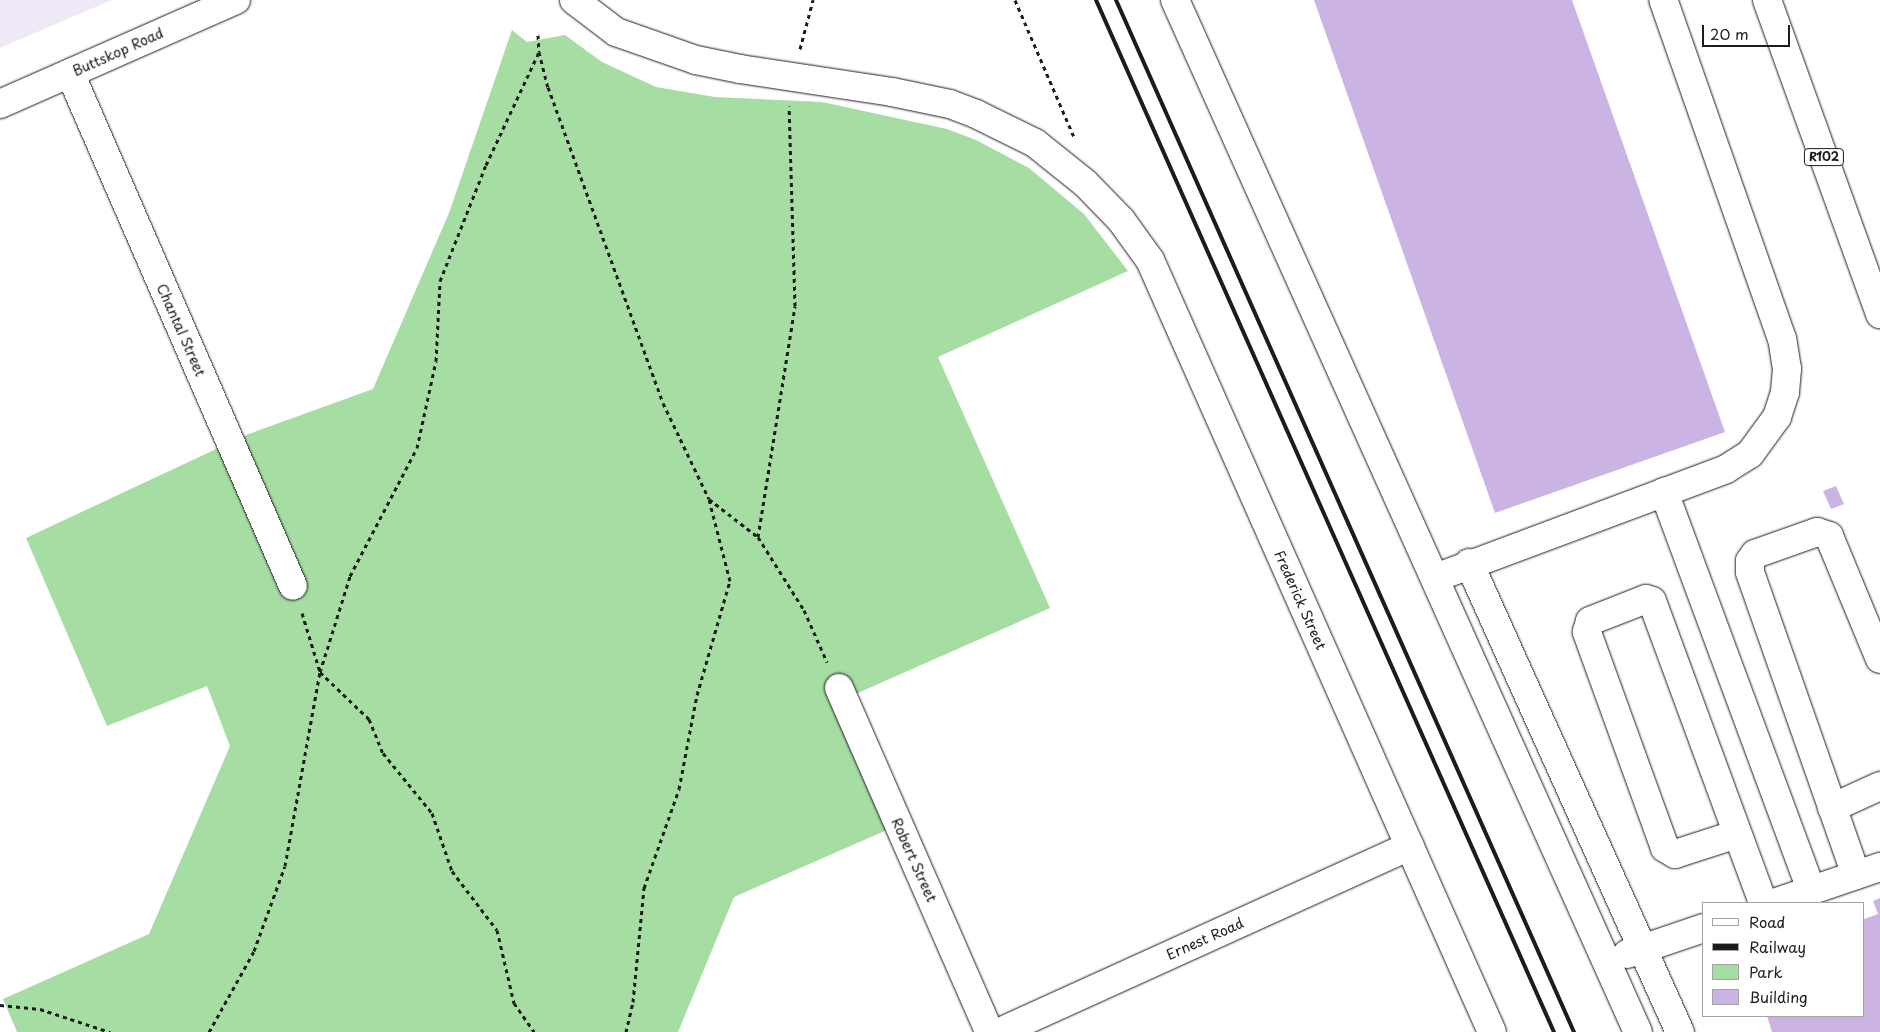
<!DOCTYPE html>
<style>
body{margin:0}
#map{position:relative;width:1880px;height:1032px;overflow:hidden;background:#fff;font-family:"Playpen Sans",sans-serif}
div>[style]{position:absolute}
.built>*{inset:0;background:#efe8f7}
.green>*{inset:0;background:#a5dda2}
.building>*{inset:0;background:#cbb4e3}
.path>*{height:3px;margin-top:-1.5px;transform-origin:0;background:repeating-linear-gradient(90deg,#1c1c1c 0 4px,transparent 0 8px)}
.roads{filter:drop-shadow(0 0 1px #1c1c1c) drop-shadow(0 0 1px #1c1c1c)}
.minor>*{height:28px;margin:-14px;padding:0 14px;transform-origin:14px;border-radius:14px;background:#fff}
.major>*{height:28px;margin:-14px;padding:0 14px;transform-origin:14px;border-radius:14px;background:#fff}
.rail>*{height:4px;margin:-2px;padding:0 2px;transform-origin:2px;border-radius:2px;background:#1c1c1c}
span{translate:-50% -50%;white-space:nowrap;text-align:center;line-height:1.15;-webkit-text-stroke:4px #fff;paint-order:stroke}
.shield-label span{padding:1px 4px;background:#fff;border:1px solid;border-radius:4px;-webkit-text-stroke-width:0}
.shield-label{font-size:12px;color:#1c1c1c;font-weight:700}
.street-label{font-size:14px;color:#1c1c1c}
.legend{position:absolute;left:1702px;top:902px;width:162px;height:115px;box-sizing:border-box;background:#fff;border:1px solid #a4a4a4;margin:0;padding:6px 9px;list-style:none;font-size:15px;color:#1c1c1c}
.legend li{display:flex;align-items:center;gap:10px;height:25px}
.legend b{width:25px;border:1px solid #a4a4a4}
.scale{position:absolute;left:1702px;top:25px;width:88px;height:22px;box-sizing:border-box;border:2px solid #1c1c1c;border-top:0;padding-left:6px;font-size:15px;line-height:18px;white-space:nowrap;color:#1c1c1c;-webkit-text-stroke:4px #fff;paint-order:stroke}
</style>
<div id="map">
<div class="built">
<div style="clip-path:polygon(0 0,112px 0,0 48px)"></div>
</div>
<div class="green">
<div style="clip-path:polygon(512px 30px,527px 42px,565px 35px,602px 62px,656px 87px,715px 97px,822px 102px,947px 129px,976px 140px,1029px 168px,1084px 214px,1128px 271px,938px 357px,1050px 608px,842px 700px,887px 830px,734px 897px,678px 1032px,17px 1032px,3px 999px,149px 934px,230px 746px,207px 686px,107px 726px,26px 538px,246px 435px,373px 389px,449px 213px)"></div>
</div>
<div class="building">
<div style="clip-path:polygon(1314px 0,1572px 0,1725px 432px,1495px 513px)"></div>
<div style="clip-path:polygon(1836px 486px,1844px 504px,1831px 509px,1823px 491px)"></div>
<div style="clip-path:polygon(1880px 898px,1880px 1032px,1772px 1032px,1767px 1016px,1864px 1016px,1864px 919px,1878px 914px,1873px 901px)"></div>
</div>
<div class="path">
<div style="left:1015px;top:0;width:149px;rotate:66.7deg"></div>
<div style="left:538px;top:35px;width:17px;rotate:87deg"></div>
<div style="left:539px;top:52px;width:36px;rotate:76deg"></div>
<div style="left:548px;top:87px;width:336px;rotate:70deg"></div>
<div style="left:663px;top:403px;width:106px;rotate:64.4deg"></div>
<div style="left:709px;top:499px;width:62px;rotate:37.8deg"></div>
<div style="left:758px;top:537px;width:86px;rotate:57.8deg"></div>
<div style="left:804px;top:610px;width:57px;rotate:66.1deg"></div>
<div style="left:800px;top:49px;width:51px;rotate:-75.1deg"></div>
<div style="left:758px;top:537px;width:234px;rotate:-80.9deg"></div>
<div style="left:795px;top:306px;width:200px;rotate:-91.7deg"></div>
<div style="left:302px;top:613px;width:62px;rotate:73deg"></div>
<div style="left:320px;top:672px;width:68px;rotate:43.8deg"></div>
<div style="left:369px;top:719px;width:37px;rotate:68deg"></div>
<div style="left:383px;top:753px;width:77px;rotate:50.8deg"></div>
<div style="left:432px;top:813px;width:61px;rotate:71deg"></div>
<div style="left:452px;top:871px;width:74px;rotate:52.7deg"></div>
<div style="left:497px;top:930px;width:75px;rotate:76.9deg"></div>
<div style="left:514px;top:1003px;width:35px;rotate:55deg"></div>
<div style="left:0;top:1005px;width:40px;rotate:5.7deg"></div>
<div style="left:40px;top:1009px;width:74px;rotate:18.2deg"></div>
<div style="left:209px;top:1032px;width:93px;rotate:-60.9deg"></div>
<div style="left:254px;top:951px;width:90px;rotate:-70deg"></div>
<div style="left:285px;top:866px;width:197px;rotate:-79.8deg"></div>
<div style="left:320px;top:672px;width:101px;rotate:-72.6deg"></div>
<div style="left:350px;top:576px;width:144px;rotate:-62.4deg"></div>
<div style="left:417px;top:448px;width:89px;rotate:-77.7deg"></div>
<div style="left:436px;top:361px;width:80px;rotate:-87.1deg"></div>
<div style="left:440px;top:281px;width:125px;rotate:-68.4deg"></div>
<div style="left:486px;top:165px;width:125px;rotate:-64.9deg"></div>
<div style="left:626px;top:1032px;width:31px;rotate:-77deg"></div>
<div style="left:633px;top:1002px;width:115px;rotate:-84.5deg"></div>
<div style="left:644px;top:888px;width:105px;rotate:-70.5deg"></div>
<div style="left:679px;top:789px;width:96px;rotate:-79.2deg"></div>
<div style="left:697px;top:695px;width:119px;rotate:-73.9deg"></div>
<div style="left:730px;top:581px;width:85px;rotate:-104.4deg"></div>
</div>
<div class="roads">
<div class="minor">
<div style="left:574px;top:0;width:53px;rotate:37.3deg"></div>
<div style="left:616px;top:32px;width:85px;rotate:19.3deg"></div>
<div style="left:696px;top:60px;width:45px;rotate:11.6deg"></div>
<div style="left:740px;top:69px;width:154px;rotate:8.6deg"></div>
<div style="left:892px;top:92px;width:59px;rotate:11.7deg"></div>
<div style="left:950px;top:104px;width:28px;rotate:21deg"></div>
<div style="left:976px;top:114px;width:66px;rotate:26.2deg"></div>
<div style="left:1035px;top:143px;width:64px;rotate:38.7deg"></div>
<div style="left:1085px;top:183px;width:52px;rotate:45.8deg"></div>
<div style="left:1121px;top:220px;width:49px;rotate:54.1deg"></div>
<div style="left:1150px;top:260px;width:844px;rotate:66.11deg"></div>
<div style="left:1175px;top:0;width:1131px;rotate:65.84deg"></div>
<div style="left:70px;top:73px;width:559px;rotate:66.51deg"></div>
<div style="left:0;top:104px;width:258px;rotate:-23.8deg"></div>
<div style="left:1664px;top:492px;width:424px;rotate:69.7deg"></div>
<div style="left:1469px;top:563px;width:514px;rotate:65.78deg"></div>
<div style="left:1435px;top:578px;width:311px;rotate:-20.5deg"></div>
<div style="left:1726px;top:469px;width:28px;rotate:-32deg"></div>
<div style="left:1750px;top:454px;width:46px;rotate:-53.9deg"></div>
<div style="left:1777px;top:417px;width:26px;rotate:-72deg"></div>
<div style="left:1785px;top:392px;width:23px;rotate:-85deg"></div>
<div style="left:1787px;top:369px;width:30px;rotate:-99deg"></div>
<div style="left:1782px;top:339px;width:359px;rotate:-109.3deg"></div>
<div style="left:839px;top:688px;width:375px;rotate:66.4deg"></div>
<div style="left:1832px;top:808px;width:53px;rotate:-24.6deg"></div>
<div style="left:1737px;top:834px;width:65px;rotate:162.1deg"></div>
<div style="left:1675px;top:854px;width:12px;rotate:-149deg"></div>
<div style="left:1665px;top:848px;width:230px;rotate:-109.9deg"></div>
<div style="left:1587px;top:632px;width:11px;rotate:-75deg"></div>
<div style="left:1590px;top:621px;width:60px;rotate:-21.4deg"></div>
<div style="left:1646px;top:599px;width:6px;rotate:18deg"></div>
<div style="left:1652px;top:601px;width:322px;rotate:69.8deg"></div>
<div style="left:1856px;top:875px;width:321px;rotate:-109.3deg"></div>
<div style="left:1750px;top:572px;width:11px;rotate:-90deg"></div>
<div style="left:1750px;top:561px;width:9px;rotate:-54deg"></div>
<div style="left:1755px;top:554px;width:66px;rotate:-19.5deg"></div>
<div style="left:1817px;top:532px;width:13px;rotate:18deg"></div>
<div style="left:1829px;top:536px;width:133px;rotate:67.5deg"></div>
<div style="left:1774px;top:903px;width:112px;rotate:-18.8deg"></div>
<div style="left:1627px;top:954px;width:81px;rotate:-18.7deg"></div>
<div style="left:1000px;top:1032px;width:450px;rotate:-24.4deg"></div>
</div>
<div class="major">
<div style="left:1767px;top:0;width:334px;rotate:70.2deg"></div>
</div>
</div>
<div class="rail">
<div style="left:1096px;top:0;width:1129px;rotate:66.07deg"></div>
<div style="left:1116px;top:0;width:1129px;rotate:66.07deg"></div>
</div>
<div class="shield-label">
<span style="left:1824px;top:157px">R102</span>
</div>
<div class="street-label">
<span style="left:118px;top:52px;rotate:-24deg">Buttskop Road</span>
<span style="left:181px;top:330px;rotate:66deg">Chantal Street</span>
<span style="left:1300px;top:600px;rotate:66deg">Frederick Street</span>
<span style="left:914px;top:860px;rotate:66deg">Robert Street</span>
<span style="left:1205px;top:939px;rotate:-24deg">Ernest Road</span>
</div>
<ul class="legend">
<li><b style="height:6px;background:#fff"></b>Road</li>
<li><b style="height:6px;background:#1c1c1c"></b>Railway</li>
<li><b style="height:14px;background:#a5dda2"></b>Park</li>
<li><b style="height:14px;background:#cbb4e3"></b>Building</li>
</ul>
<div class="scale">20 m</div>
</div>
